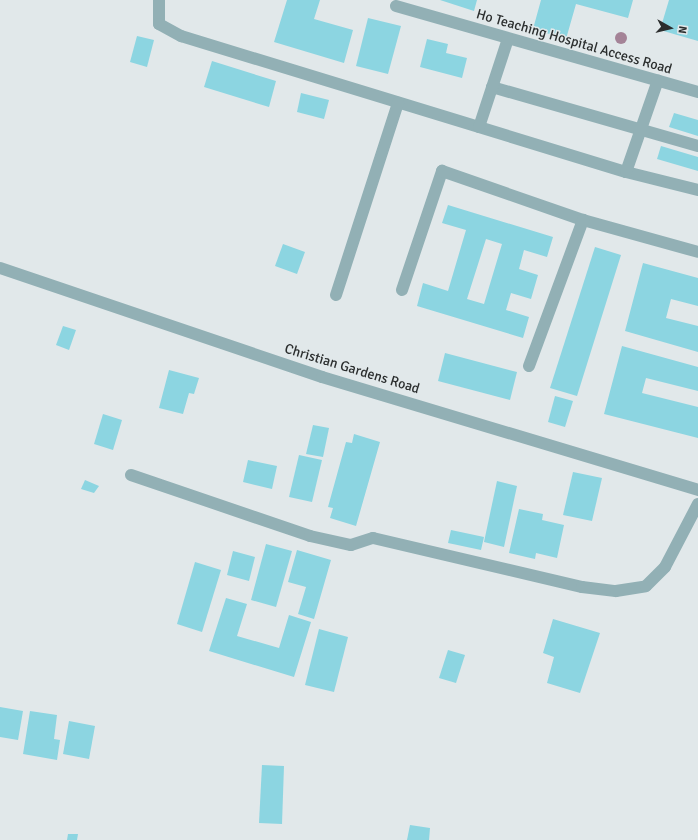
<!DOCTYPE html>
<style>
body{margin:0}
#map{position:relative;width:698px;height:840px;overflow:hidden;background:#e1e8ea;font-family:Signika,sans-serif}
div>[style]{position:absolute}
.building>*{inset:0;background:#8cd5e1}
.minor>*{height:12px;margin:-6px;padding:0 6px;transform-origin:6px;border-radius:6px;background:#92b0b5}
.trees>*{width:12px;height:12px;margin:-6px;border-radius:50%;background:#a48397}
span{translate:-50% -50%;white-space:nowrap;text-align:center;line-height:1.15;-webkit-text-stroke:3px #e1e8ea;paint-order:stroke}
.street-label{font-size:14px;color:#2b2e2e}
.north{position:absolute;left:650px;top:8px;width:40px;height:40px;-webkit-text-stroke:3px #e1e8ea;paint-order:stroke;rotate:98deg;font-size:11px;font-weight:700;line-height:16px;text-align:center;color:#2b2e2e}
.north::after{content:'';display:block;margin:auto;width:14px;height:18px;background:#2b2e2e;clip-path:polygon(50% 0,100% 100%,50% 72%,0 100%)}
</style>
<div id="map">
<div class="building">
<div style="clip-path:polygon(287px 0,320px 0,314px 19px,353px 30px,344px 63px,274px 42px)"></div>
<div style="clip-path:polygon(440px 0,477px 0,474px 11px)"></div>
<div style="clip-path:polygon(541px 0,633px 0,628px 18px,576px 4px,566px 39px,533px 29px)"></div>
<div style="clip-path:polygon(669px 0,698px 0,698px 41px,660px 30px)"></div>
<div style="clip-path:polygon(368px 18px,401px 26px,388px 74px,356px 66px)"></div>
<div style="clip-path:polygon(137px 36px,154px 40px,147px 67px,130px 62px)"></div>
<div style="clip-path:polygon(427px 39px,448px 44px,446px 53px,467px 58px,462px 78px,420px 67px)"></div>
<div style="clip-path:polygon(212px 61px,276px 81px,269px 107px,204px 87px)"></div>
<div style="clip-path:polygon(301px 93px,329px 100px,324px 119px,297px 112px)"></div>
<div style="clip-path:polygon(674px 113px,698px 120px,698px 136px,669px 127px)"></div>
<div style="clip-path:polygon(661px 146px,698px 157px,698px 171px,657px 159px)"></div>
<div style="clip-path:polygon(evenodd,448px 205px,553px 237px,547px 257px,524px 250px,519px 269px,538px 275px,531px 299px,511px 293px,506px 310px,529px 317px,523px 338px,417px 306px,423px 283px,448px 291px,466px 230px,442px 223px,448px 205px,486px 239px,502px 244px,484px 304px,467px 299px,486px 239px)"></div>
<div style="clip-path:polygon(283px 244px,305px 252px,297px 274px,275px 266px)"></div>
<div style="clip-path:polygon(595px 247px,621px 255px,577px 396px,550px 388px)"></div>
<div style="clip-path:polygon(643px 263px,698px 278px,698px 306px,671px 299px,666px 318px,698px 326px,698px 352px,625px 331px)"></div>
<div style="clip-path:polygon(63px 326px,76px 330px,69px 350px,56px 345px)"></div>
<div style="clip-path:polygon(622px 346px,698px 367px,698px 391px,646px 378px,642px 393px,698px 407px,698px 438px,604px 414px)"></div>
<div style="clip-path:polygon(445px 353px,517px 372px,510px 400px,438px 381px)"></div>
<div style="clip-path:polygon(169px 370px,199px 378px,194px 394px,189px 393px,183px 414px,159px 408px)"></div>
<div style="clip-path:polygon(555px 396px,573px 401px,565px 427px,548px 422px)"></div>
<div style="clip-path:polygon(103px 414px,122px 420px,113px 450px,94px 444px)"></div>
<div style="clip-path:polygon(313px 425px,329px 428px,323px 457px,306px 454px)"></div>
<div style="clip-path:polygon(354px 434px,380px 442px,356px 526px,330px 518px,333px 508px,328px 507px,346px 442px,352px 443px)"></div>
<div style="clip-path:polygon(299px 455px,322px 460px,312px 502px,289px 497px)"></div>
<div style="clip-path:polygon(248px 460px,277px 466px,272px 489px,243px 482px)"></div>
<div style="clip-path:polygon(573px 472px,602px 478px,592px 521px,563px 515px)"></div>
<div style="clip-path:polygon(85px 480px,99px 486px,94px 493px,81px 489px)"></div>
<div style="clip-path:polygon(497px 481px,517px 486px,504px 547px,484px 542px)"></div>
<div style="clip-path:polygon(519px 509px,543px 514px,542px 520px,564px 525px,557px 558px,536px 553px,535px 559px,509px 553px)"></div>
<div style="clip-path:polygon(451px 530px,484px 537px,481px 550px,448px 543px)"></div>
<div style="clip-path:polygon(266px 544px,292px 551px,276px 607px,251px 600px)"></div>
<div style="clip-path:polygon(297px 550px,331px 560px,314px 619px,298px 614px,306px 587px,288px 582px)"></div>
<div style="clip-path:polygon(233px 551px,255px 557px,249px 581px,227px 575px)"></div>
<div style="clip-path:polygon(195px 562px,221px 570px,202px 632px,177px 624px)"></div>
<div style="clip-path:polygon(226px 598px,247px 604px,237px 636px,279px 648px,289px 615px,311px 622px,294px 677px,209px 651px)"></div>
<div style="clip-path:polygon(553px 619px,600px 633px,580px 693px,547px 683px,554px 657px,543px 653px)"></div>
<div style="clip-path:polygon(319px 629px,348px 637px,334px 692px,305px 685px)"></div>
<div style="clip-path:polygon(448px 650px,465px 655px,456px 683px,439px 678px)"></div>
<div style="clip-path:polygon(0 707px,23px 711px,18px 740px,0 737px)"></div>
<div style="clip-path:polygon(30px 711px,57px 715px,54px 739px,60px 740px,57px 760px,23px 754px)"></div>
<div style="clip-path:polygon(69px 721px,95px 726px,89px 759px,63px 754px)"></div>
<div style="clip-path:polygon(262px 765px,284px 766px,282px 824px,259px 823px)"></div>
<div style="clip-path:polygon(410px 825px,430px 828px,429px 840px,407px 840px)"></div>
<div style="clip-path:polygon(68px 834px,78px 834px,77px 840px,67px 840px)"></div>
</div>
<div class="minor">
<div style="left:159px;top:0;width:24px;rotate:90deg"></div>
<div style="left:159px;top:24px;width:25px;rotate:29deg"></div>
<div style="left:181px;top:36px;width:465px;rotate:17deg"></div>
<div style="left:626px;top:172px;width:74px;rotate:14deg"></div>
<div style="left:396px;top:6px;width:314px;rotate:15.9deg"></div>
<div style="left:492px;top:87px;width:214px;rotate:16deg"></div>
<div style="left:479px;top:127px;width:93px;rotate:-71.8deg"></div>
<div style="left:626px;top:172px;width:97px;rotate:-70.8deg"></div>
<div style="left:0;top:268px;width:340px;rotate:18.7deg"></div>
<div style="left:322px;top:377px;width:393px;rotate:16.7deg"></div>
<div style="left:402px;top:290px;width:126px;rotate:-71.4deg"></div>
<div style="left:442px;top:171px;width:149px;rotate:19.2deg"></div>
<div style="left:583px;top:220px;width:119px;rotate:15.5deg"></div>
<div style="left:336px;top:295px;width:202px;rotate:-72.1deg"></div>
<div style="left:529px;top:366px;width:156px;rotate:-69.7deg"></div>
<div style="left:131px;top:475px;width:189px;rotate:18.8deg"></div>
<div style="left:310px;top:536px;width:42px;rotate:12.4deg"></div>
<div style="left:351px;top:545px;width:23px;rotate:-18deg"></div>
<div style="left:373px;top:538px;width:215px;rotate:13.2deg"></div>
<div style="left:582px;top:587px;width:34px;rotate:7deg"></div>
<div style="left:616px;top:591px;width:30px;rotate:-9deg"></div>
<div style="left:646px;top:586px;width:27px;rotate:-45deg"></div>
<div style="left:665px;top:567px;width:71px;rotate:-62.4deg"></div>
</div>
<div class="trees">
<div style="left:621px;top:38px"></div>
</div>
<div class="street-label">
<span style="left:574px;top:42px;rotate:16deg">Ho Teaching Hospital Access Road</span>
<span style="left:352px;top:369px;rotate:17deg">Christian Gardens Road</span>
</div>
<div class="north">N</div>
</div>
